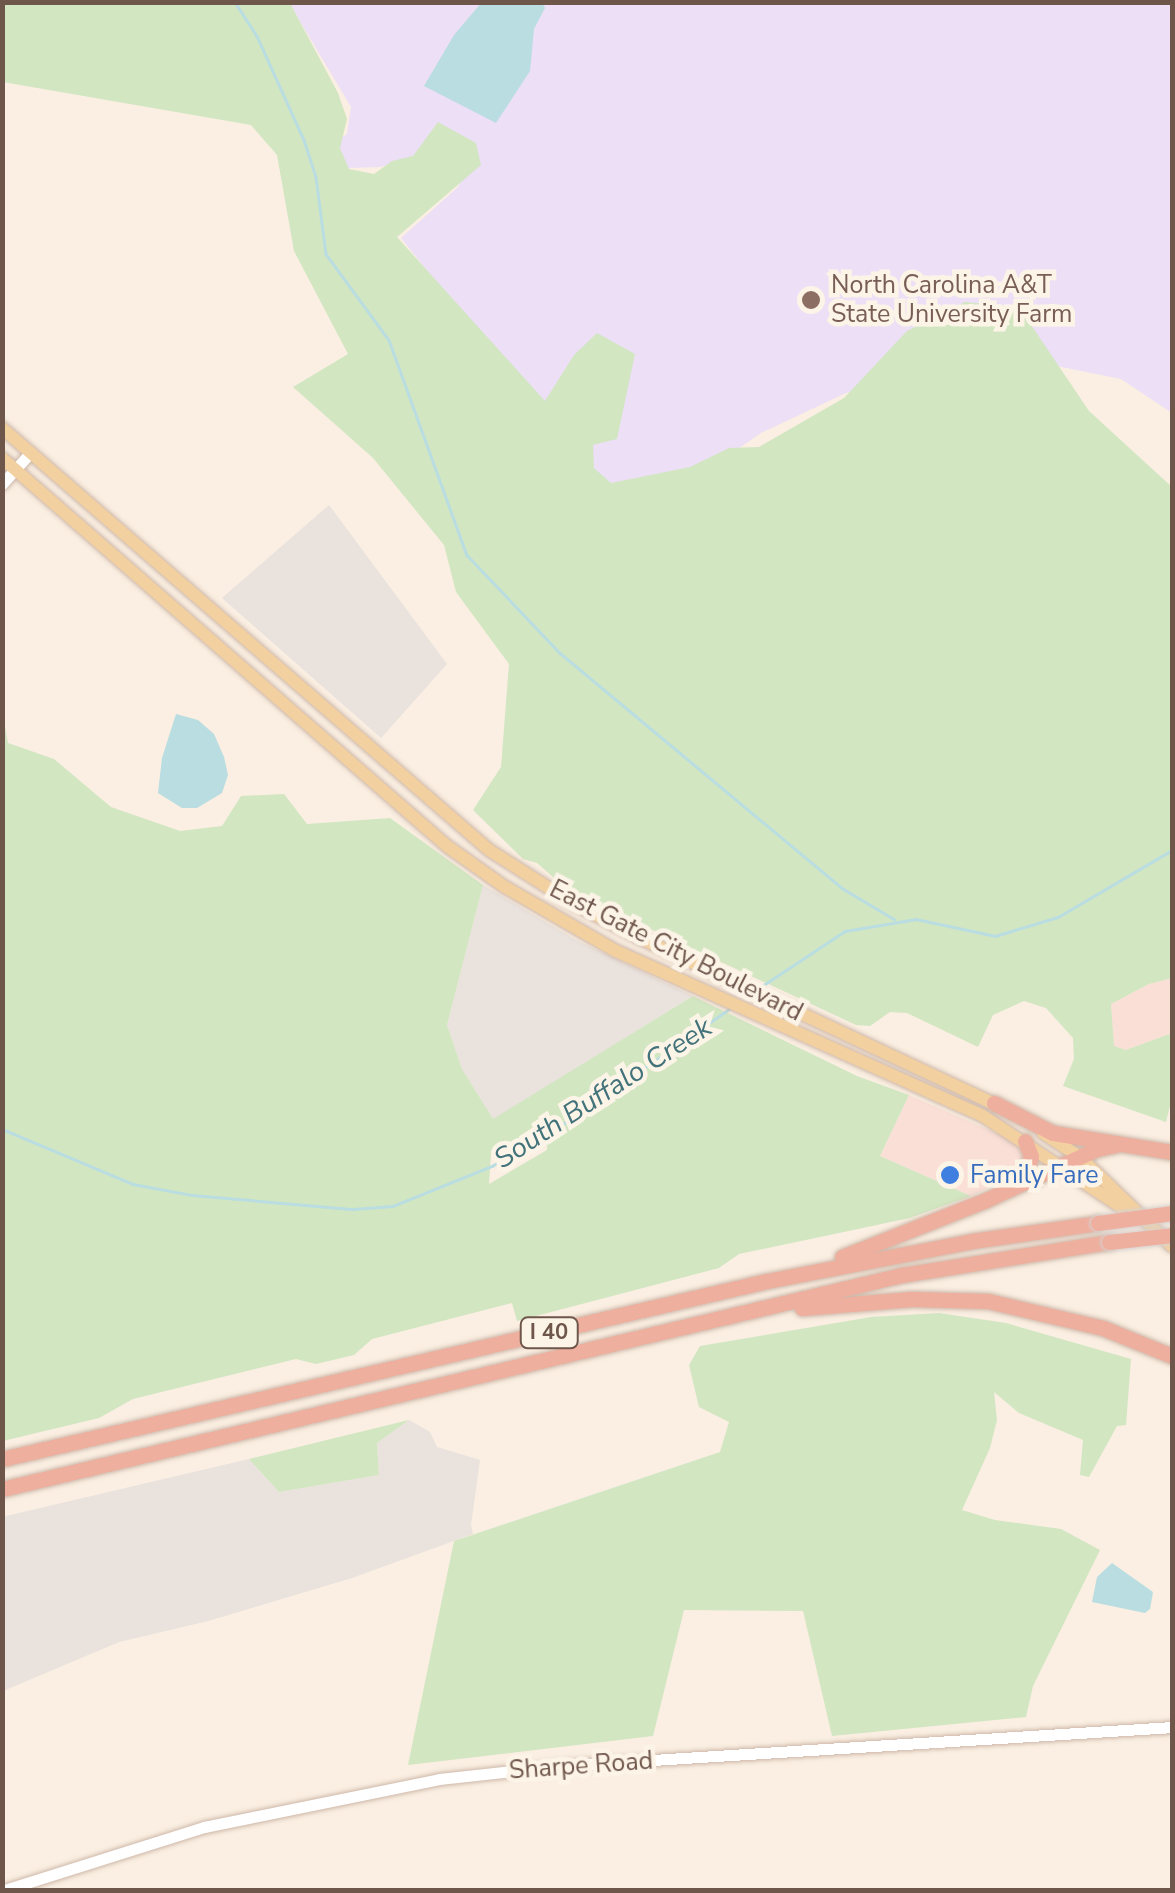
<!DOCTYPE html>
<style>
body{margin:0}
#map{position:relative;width:1175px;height:1893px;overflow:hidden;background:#faefe2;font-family:"Nunito Sans",sans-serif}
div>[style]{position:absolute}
.commercial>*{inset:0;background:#f9dfd6}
.industrial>*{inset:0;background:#e9e2dd}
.education>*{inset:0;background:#ecdff6}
.green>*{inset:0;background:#d2e6c2}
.water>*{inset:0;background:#b9dde1}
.stream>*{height:2.5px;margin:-1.25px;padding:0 1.25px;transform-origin:1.25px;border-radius:1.25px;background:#b9dde1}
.roads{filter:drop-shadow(0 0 2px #ceb8aa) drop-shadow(0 0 2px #ceb8aa)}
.secondary>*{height:11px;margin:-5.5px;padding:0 5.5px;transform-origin:5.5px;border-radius:5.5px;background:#fff}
.primary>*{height:12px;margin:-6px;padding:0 6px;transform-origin:6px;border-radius:6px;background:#f3d09f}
.highway>*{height:15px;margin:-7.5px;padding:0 7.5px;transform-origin:7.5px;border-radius:7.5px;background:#efaf9e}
.bridges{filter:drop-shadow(0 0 2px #d7d0cd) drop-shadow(0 0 2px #d7d0cd)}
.highway-bridge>*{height:15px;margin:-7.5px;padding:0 7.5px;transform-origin:7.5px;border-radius:7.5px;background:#efaf9e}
.dots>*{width:28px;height:28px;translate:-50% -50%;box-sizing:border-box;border:5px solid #fdf4e8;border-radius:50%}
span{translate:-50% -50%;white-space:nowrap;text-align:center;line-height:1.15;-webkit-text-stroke:9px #fdf4e8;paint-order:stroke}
.shield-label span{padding:2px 8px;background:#fdf4e8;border:2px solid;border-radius:8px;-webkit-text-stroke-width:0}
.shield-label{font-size:22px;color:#6f564b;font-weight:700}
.education-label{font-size:25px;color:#785e54}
.left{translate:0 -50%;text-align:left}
.street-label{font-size:25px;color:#6f564b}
.shop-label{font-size:25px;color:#366cbe}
.water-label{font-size:28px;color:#43737a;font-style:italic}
.frame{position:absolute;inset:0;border:5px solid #6f564b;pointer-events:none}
</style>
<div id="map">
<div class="commercial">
<div style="clip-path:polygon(1172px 978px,1172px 1033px,1126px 1050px,1113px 1046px,1111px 1004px,1149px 984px)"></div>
<div style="clip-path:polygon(909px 1095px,1012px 1140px,1024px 1154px,1018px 1173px,971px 1196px,880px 1156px)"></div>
</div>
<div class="industrial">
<div style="clip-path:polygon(329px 505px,447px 664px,381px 738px,222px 598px)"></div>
<div style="clip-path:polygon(483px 885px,576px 940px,693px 996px,493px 1120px,462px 1069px,447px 1025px)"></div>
<div style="clip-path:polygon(409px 1420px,430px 1432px,437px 1447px,480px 1460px,471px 1525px,473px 1534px,352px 1578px,208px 1621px,119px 1642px,3px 1691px,2px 1517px,249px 1459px,279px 1492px,379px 1475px,377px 1443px)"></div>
</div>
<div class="education">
<div style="clip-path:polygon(289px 3px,1172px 3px,1172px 413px,1121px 379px,1037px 362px,935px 370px,846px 393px,761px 433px,635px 519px,536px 407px,401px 238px,458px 187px,473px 157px,427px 151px,381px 167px,345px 168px,338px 140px,347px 134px,351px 107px)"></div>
</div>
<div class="green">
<div style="clip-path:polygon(2px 3px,290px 3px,338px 93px,347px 119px,340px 148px,349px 169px,374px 174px,392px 161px,413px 156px,438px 122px,476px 143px,481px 165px,397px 237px,545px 401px,574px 355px,597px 333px,635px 354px,617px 439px,593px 445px,594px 468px,611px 483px,690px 467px,729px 448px,759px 447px,844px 398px,907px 331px,965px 302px,1019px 307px,1089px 411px,1172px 487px,1172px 978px,1149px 984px,1111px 1004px,1114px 1046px,1126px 1050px,1172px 1033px,1172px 1098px,1166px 1122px,1063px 1086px,1074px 1059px,1073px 1038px,1046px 1008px,1024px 1001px,993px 1015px,978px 1047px,907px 1013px,890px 1012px,870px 1026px,856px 1025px,569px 891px,537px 863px,523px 859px,473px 810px,501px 767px,509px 664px,456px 592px,444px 545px,373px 458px,293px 387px,348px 354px,294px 251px,277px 155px,251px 125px,3px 82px)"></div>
<div style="clip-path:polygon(evenodd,2px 710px,8px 743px,54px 759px,111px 807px,180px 831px,222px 826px,241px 796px,284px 794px,307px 824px,390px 818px,483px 885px,447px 1025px,462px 1069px,493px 1119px,693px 996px,857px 1076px,909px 1095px,880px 1156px,971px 1196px,910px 1218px,739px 1254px,719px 1268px,517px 1321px,512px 1303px,372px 1339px,354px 1355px,316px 1364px,296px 1359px,133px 1399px,99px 1418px,3px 1441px,2px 710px,548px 1121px,547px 1150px,489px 1184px,491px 1155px,548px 1121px)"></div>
<div style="clip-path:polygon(939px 1313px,1006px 1323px,1131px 1359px,1126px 1425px,1117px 1426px,1089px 1477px,1080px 1475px,1083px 1440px,1019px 1413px,994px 1392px,997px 1420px,990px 1448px,962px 1510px,995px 1520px,1061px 1529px,1100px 1550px,1033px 1686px,1026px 1717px,832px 1736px,803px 1611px,684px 1610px,653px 1736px,408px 1765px,454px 1541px,720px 1452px,729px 1422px,699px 1407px,689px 1365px,700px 1346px,871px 1317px)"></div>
<div style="clip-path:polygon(409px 1420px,377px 1443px,379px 1475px,279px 1492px,249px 1459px)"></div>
</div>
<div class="water">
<div style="clip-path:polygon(482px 2px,542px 3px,545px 8px,534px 29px,530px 71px,496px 123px,424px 86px,454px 35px)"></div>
<div style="clip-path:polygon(176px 714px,198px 720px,214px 734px,224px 757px,228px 775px,222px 793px,197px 808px,182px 808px,158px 793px,162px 758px)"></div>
<div style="clip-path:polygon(1112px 1563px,1153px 1592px,1150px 1609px,1145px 1613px,1092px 1602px,1097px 1577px)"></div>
</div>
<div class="stream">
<div style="left:235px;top:2px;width:40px;rotate:57.1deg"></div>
<div style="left:257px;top:36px;width:114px;rotate:65.7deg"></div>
<div style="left:304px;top:140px;width:39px;rotate:72deg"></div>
<div style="left:316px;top:177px;width:78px;rotate:82.6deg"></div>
<div style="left:326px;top:254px;width:107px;rotate:53.8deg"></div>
<div style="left:389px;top:340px;width:229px;rotate:70.1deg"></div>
<div style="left:467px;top:555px;width:135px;rotate:46.5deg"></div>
<div style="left:560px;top:653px;width:367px;rotate:39.8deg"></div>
<div style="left:842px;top:888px;width:61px;rotate:30.8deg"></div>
<div style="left:759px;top:988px;width:103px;rotate:-33.5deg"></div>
<div style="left:845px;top:931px;width:72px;rotate:-9.6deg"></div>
<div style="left:916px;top:919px;width:81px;rotate:12.1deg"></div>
<div style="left:995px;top:936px;width:66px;rotate:-16.8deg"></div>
<div style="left:1058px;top:917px;width:132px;rotate:-30.4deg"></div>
<div style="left:2px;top:1129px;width:142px;rotate:22.8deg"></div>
<div style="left:133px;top:1184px;width:60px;rotate:10.6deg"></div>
<div style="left:192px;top:1195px;width:162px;rotate:5deg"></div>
<div style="left:353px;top:1209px;width:40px;rotate:-4.3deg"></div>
<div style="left:393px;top:1206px;width:107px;rotate:-22deg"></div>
<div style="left:492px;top:1166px;width:88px;rotate:-30.6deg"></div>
<div style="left:568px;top:1121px;width:200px;rotate:-34.8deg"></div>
</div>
<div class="roads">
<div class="secondary">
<div style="left:2px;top:484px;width:42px;rotate:-47.9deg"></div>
<div style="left:4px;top:1890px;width:210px;rotate:-17.5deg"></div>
<div style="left:204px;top:1827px;width:240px;rotate:-11.5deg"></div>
<div style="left:439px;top:1779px;width:120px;rotate:-6.2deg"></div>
<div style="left:558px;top:1766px;width:615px;rotate:-3.63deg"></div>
</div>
<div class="primary">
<div style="left:2px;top:428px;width:644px;rotate:40.91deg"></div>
<div style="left:489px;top:850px;width:97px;rotate:32.4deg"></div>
<div style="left:571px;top:902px;width:78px;rotate:27.6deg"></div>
<div style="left:640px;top:938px;width:399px;rotate:25.1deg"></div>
<div style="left:2px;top:458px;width:590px;rotate:41.09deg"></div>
<div style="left:447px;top:846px;width:71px;rotate:35.3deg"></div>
<div style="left:505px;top:887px;width:128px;rotate:30deg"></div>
<div style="left:616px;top:951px;width:402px;rotate:24.2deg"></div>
<div style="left:983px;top:1116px;width:165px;rotate:33.4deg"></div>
<div style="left:1043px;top:1133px;width:44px;rotate:33deg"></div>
<div style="left:1080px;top:1157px;width:128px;rotate:44.1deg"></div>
</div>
<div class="highway">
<div style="left:994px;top:1103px;width:66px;rotate:27deg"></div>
<div style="left:1053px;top:1133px;width:121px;rotate:9.1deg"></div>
<div style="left:1012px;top:1184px;width:23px;rotate:-47deg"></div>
<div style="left:1028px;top:1167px;width:11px;rotate:-75deg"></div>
<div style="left:1031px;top:1156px;width:16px;rotate:-112deg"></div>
<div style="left:842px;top:1257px;width:155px;rotate:-21.6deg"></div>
<div style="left:986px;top:1200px;width:122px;rotate:-24.7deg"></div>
<div style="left:1097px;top:1149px;width:24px;rotate:-12deg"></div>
<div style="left:802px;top:1308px;width:110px;rotate:-4.7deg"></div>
<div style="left:912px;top:1299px;width:76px;rotate:1.5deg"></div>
<div style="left:988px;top:1301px;width:118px;rotate:13.2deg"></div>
<div style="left:1103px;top:1328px;width:74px;rotate:22.1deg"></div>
<div style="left:2px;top:1459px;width:785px;rotate:-13.1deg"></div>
<div style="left:767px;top:1281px;width:209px;rotate:-11deg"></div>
<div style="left:972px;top:1241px;width:127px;rotate:-8.1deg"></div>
<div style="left:2px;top:1489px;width:925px;rotate:-13.38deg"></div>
<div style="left:902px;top:1275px;width:210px;rotate:-9.1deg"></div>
</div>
</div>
<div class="bridges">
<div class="highway-bridge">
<div style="left:1098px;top:1223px;width:75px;rotate:-7.7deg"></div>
<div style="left:1109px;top:1242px;width:63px;rotate:-6.3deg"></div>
</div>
</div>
<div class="dots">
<div style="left:811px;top:300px;background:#8d6e63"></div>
<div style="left:950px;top:1175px;background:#3f7fe0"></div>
</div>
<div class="shield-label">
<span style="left:549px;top:1333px">I 40</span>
</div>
<div class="education-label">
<span class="left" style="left:831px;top:300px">North Carolina A&amp;T<br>State University Farm</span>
</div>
<div class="street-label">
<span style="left:676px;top:951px;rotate:27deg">East Gate City Boulevard</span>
<span style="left:581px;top:1766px;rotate:-4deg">Sharpe Road</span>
</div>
<div class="shop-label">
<span class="left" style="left:970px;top:1175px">Family Fare</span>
</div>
<div class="water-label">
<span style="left:603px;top:1093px;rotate:-33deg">South Buffalo Creek</span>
</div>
<div class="frame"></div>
</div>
